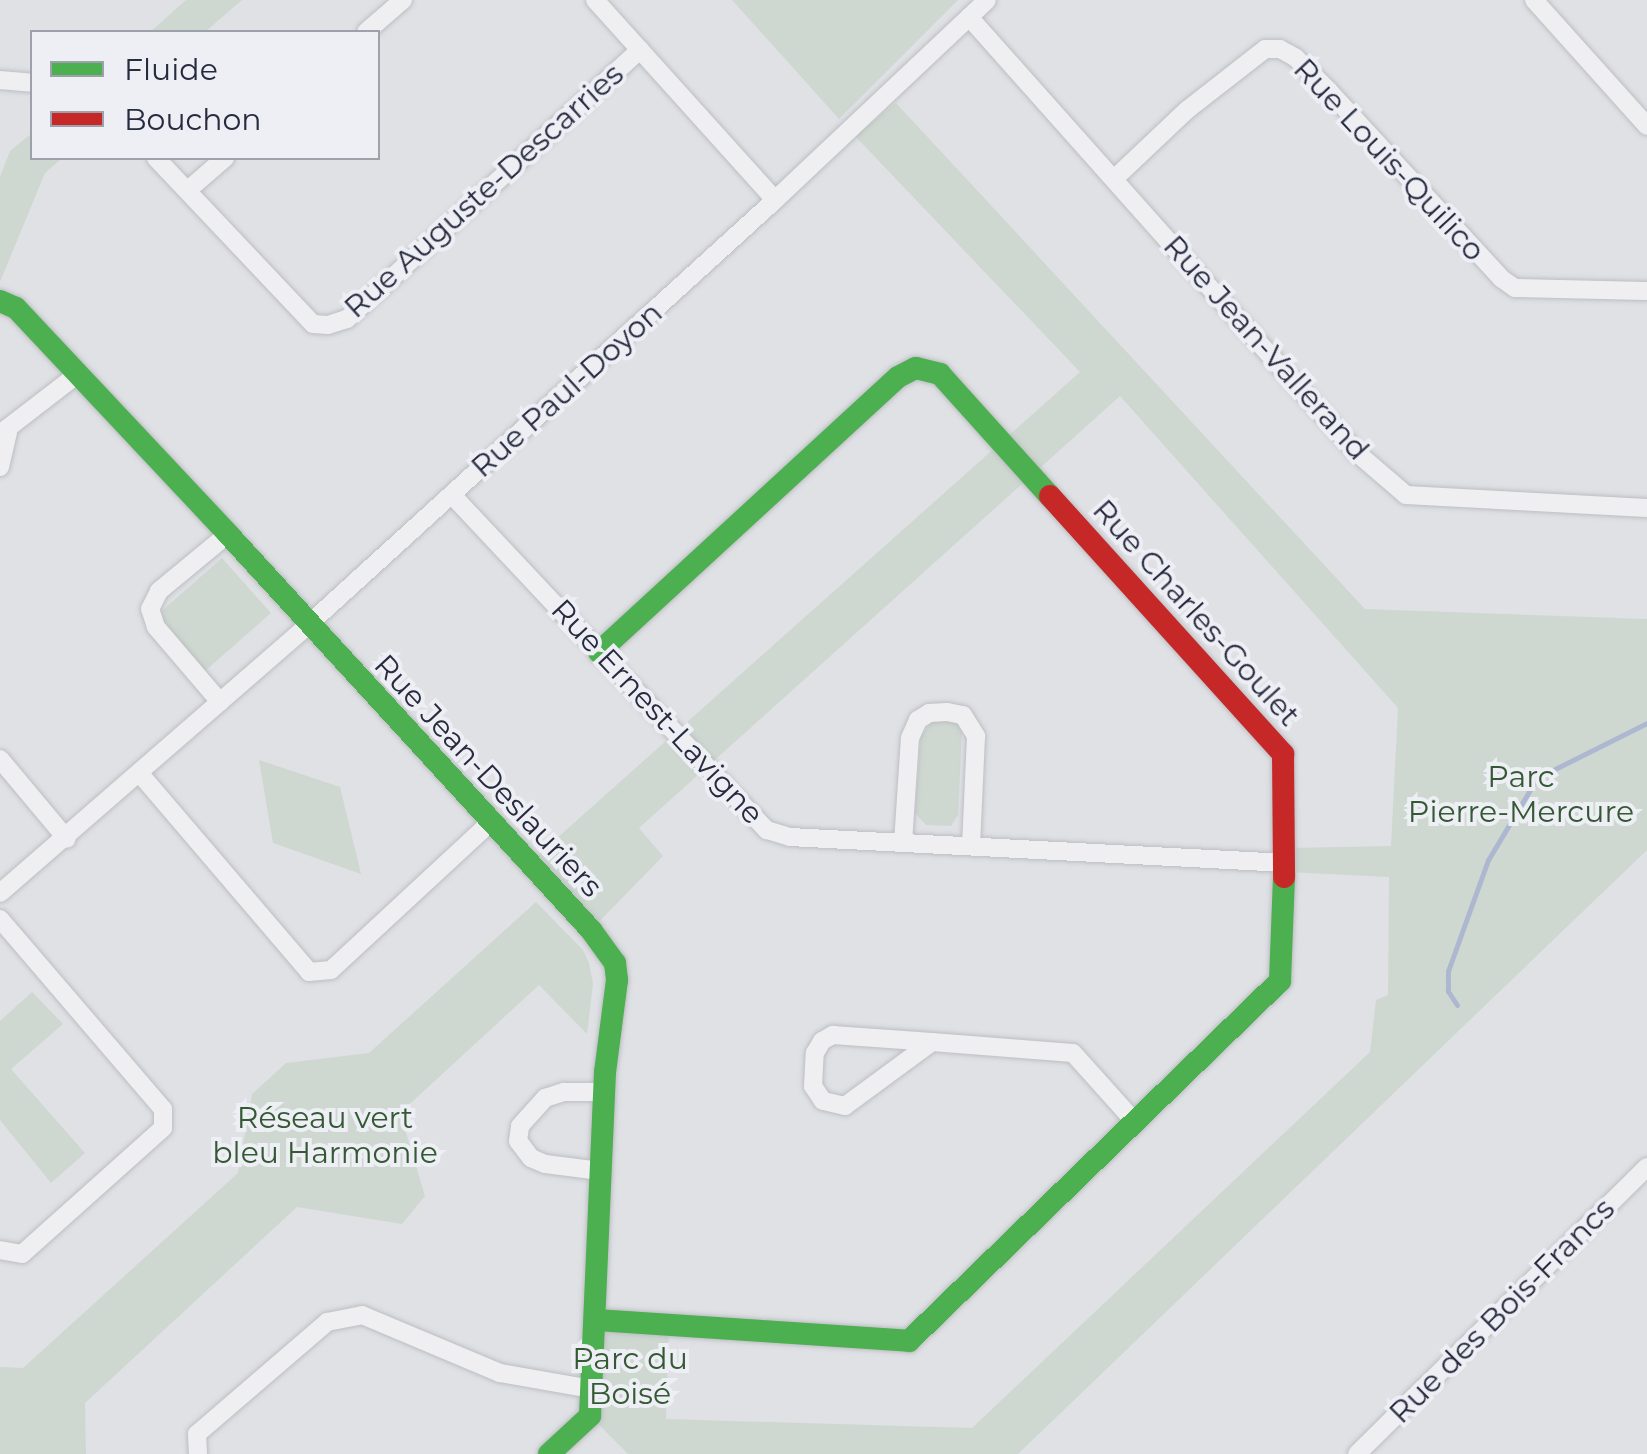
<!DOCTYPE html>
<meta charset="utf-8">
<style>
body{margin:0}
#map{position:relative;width:1647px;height:1454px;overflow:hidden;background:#dfe1e5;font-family:Montserrat,sans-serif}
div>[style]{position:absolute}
.green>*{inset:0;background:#ced8d0}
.stream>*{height:5px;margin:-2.5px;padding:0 2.5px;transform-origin:2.5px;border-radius:2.5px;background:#adb8d0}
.roads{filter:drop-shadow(0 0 2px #bcbec2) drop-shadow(0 0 2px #bcbec2)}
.street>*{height:18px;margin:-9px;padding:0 9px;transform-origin:9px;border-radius:9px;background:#efeff2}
.fast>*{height:22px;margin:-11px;padding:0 11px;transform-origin:11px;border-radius:11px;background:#4caf50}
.jam>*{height:22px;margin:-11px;padding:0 11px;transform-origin:11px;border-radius:11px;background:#c62828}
span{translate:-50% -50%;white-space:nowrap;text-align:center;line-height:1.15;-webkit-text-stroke:8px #edeff5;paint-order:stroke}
.street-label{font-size:30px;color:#272b3e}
.park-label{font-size:30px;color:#355934}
.legend{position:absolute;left:30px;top:30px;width:350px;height:130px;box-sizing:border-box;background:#edeff5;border:2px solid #9ea1ac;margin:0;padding:12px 18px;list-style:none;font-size:30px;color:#272b3e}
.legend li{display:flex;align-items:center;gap:20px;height:50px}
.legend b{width:50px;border:2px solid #9ea1ac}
</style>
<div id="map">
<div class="green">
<div style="clip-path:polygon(186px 0,242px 0,205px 32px,150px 32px)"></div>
<div style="clip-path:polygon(732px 0,958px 0,839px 119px)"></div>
<div style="clip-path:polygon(896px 103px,1365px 609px,1647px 619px,1647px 850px,1018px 1454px,628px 1454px,590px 1416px,596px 1320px,669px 1325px,666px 1419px,972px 1428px,1370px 1052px,1376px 1000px,1388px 995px,1389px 877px,1288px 872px,1289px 848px,1391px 846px,1398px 708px,1120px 396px,639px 828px,663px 856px,591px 930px,529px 863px,1080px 372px,855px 136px)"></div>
<div style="clip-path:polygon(32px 133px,32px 158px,62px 158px,45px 173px,0 282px,0 177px,10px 151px)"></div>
<div style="clip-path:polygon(222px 558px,271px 613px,205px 671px,156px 616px)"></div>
<div style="clip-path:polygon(933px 720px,954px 720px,962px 732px,958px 815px,951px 826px,926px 825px,915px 813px,921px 736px)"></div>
<div style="clip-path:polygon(259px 760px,340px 787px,361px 874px,273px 843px)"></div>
<div style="clip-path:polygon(536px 902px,583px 950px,589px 963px,593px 984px,587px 1034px,539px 985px,400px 1113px,425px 1196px,402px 1224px,297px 1207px,85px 1403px,86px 1454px,0 1454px,0 1367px,23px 1368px,238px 1173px,252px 1094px,286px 1063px,369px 1053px)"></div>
<div style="clip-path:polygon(32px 992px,63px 1024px,11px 1069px,85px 1153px,51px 1183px,0 1120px,0 1021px)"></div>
</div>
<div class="stream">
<div style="left:1457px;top:1005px;width:17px;rotate:-123deg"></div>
<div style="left:1448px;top:991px;width:20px;rotate:-90deg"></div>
<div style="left:1448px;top:971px;width:118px;rotate:-70.2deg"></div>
<div style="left:1488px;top:860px;width:96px;rotate:-59.1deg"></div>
<div style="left:1537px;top:778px;width:123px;rotate:-26.6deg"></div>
</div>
<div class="roads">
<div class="street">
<div style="left:595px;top:0;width:269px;rotate:48deg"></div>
<div style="left:1534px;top:0;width:169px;rotate:48.1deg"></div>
<div style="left:969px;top:17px;width:582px;rotate:48.34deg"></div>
<div style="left:1356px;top:452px;width:66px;rotate:40.7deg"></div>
<div style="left:1406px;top:495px;width:241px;rotate:3.1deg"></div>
<div style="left:366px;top:32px;width:49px;rotate:-40.9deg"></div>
<div style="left:0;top:80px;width:32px;rotate:5deg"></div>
<div style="left:156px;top:158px;width:228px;rotate:46.6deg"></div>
<div style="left:313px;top:324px;width:15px;rotate:4deg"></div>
<div style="left:328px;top:325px;width:20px;rotate:-18deg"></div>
<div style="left:347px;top:319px;width:398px;rotate:-42.6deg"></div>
<div style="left:1114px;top:179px;width:100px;rotate:-43.4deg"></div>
<div style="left:1187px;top:110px;width:99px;rotate:-38deg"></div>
<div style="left:1265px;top:49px;width:15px"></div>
<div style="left:1280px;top:49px;width:18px;rotate:29deg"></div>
<div style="left:1296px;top:58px;width:47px;rotate:45deg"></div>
<div style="left:1329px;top:91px;width:255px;rotate:47.4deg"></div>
<div style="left:1502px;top:279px;width:16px;rotate:35deg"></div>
<div style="left:1515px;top:288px;width:132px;rotate:1.3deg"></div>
<div style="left:188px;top:190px;width:49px;rotate:-40.9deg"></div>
<div style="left:0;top:434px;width:98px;rotate:-37.6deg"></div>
<div style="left:0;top:467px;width:36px;rotate:-77deg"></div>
<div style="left:452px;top:495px;width:460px;rotate:46.8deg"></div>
<div style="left:767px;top:830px;width:24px;rotate:17deg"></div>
<div style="left:790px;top:837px;width:496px;rotate:3deg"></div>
<div style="left:220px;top:702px;width:99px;rotate:-130.5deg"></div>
<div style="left:156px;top:627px;width:19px;rotate:-108deg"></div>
<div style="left:150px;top:609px;width:20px;rotate:-63deg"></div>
<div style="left:159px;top:591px;width:89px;rotate:-39.6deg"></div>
<div style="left:0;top:759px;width:104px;rotate:50.1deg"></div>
<div style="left:141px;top:775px;width:259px;rotate:49.5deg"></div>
<div style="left:309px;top:972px;width:22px;rotate:-5deg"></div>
<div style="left:331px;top:970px;width:218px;rotate:-42.8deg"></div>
<div style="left:903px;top:843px;width:105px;rotate:-86.2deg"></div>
<div style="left:910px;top:738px;width:20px;rotate:-66deg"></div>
<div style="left:918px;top:720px;width:13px;rotate:-32deg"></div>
<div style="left:929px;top:713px;width:18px;rotate:-3deg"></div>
<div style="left:947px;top:712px;width:16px;rotate:11deg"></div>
<div style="left:963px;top:715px;width:25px;rotate:58deg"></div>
<div style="left:976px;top:736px;width:110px;rotate:92.6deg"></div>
<div style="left:0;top:893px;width:408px;rotate:-41deg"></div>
<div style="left:308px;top:625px;width:631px;rotate:-42.3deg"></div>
<div style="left:775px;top:200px;width:291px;rotate:-43.3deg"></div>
<div style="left:0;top:919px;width:250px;rotate:49.4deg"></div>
<div style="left:163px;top:1109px;width:19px;rotate:90deg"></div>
<div style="left:163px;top:1128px;width:189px;rotate:138.2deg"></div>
<div style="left:22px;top:1254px;width:22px;rotate:-170deg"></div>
<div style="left:932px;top:1042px;width:108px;rotate:143.7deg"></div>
<div style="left:845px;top:1106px;width:23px;rotate:-167deg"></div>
<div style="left:823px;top:1101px;width:18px;rotate:-124deg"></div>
<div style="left:813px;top:1086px;width:33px;rotate:-87deg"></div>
<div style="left:815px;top:1053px;width:14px;rotate:-60deg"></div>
<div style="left:822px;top:1041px;width:13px;rotate:-29deg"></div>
<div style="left:833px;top:1035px;width:99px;rotate:4deg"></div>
<div style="left:932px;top:1042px;width:141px;rotate:4.5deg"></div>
<div style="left:1073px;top:1053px;width:93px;rotate:48.1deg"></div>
<div style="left:600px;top:1171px;width:55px;rotate:-172.7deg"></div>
<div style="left:545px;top:1164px;width:15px;rotate:-157deg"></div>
<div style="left:531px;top:1158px;width:21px;rotate:-127deg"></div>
<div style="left:518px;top:1141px;width:15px;rotate:-82deg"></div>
<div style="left:520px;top:1126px;width:38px;rotate:-48deg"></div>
<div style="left:545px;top:1098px;width:20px;rotate:-18deg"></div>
<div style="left:564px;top:1092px;width:40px"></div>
<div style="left:198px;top:1454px;width:20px;rotate:-93deg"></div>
<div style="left:197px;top:1434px;width:172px;rotate:-40.7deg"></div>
<div style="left:327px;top:1322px;width:36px;rotate:-11deg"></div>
<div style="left:362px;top:1315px;width:150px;rotate:22.8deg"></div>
<div style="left:500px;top:1373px;width:93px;rotate:9.9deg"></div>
<div style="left:1357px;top:1454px;width:408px;rotate:-44.7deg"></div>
</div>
<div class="fast">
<div style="left:0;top:301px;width:17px;rotate:24deg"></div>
<div style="left:16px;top:308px;width:310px;rotate:46.8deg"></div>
<div style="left:228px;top:534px;width:537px;rotate:47.49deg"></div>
<div style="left:591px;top:930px;width:41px;rotate:54deg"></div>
<div style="left:615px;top:963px;width:17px;rotate:83deg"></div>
<div style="left:617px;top:980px;width:93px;rotate:97.4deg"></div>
<div style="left:605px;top:1072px;width:344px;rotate:92.5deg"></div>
<div style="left:590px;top:1416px;width:56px;rotate:137.2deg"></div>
<div style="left:599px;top:652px;width:406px;rotate:-42.6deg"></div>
<div style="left:898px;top:377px;width:20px;rotate:-27deg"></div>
<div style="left:916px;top:368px;width:25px;rotate:14deg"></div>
<div style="left:940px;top:374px;width:164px;rotate:48deg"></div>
<div style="left:596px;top:1320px;width:314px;rotate:3.8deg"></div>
<div style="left:909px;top:1341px;width:517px;rotate:-44.14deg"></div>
<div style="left:1280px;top:981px;width:104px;rotate:-87.8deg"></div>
</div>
<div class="jam">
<div style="left:1050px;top:496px;width:348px;rotate:47.9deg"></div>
<div style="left:1283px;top:754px;width:123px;rotate:89.5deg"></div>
</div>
</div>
<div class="street-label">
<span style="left:1389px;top:160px;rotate:47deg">Rue Louis-Quilico</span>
<span style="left:484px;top:191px;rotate:-42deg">Rue Auguste-Descarries</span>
<span style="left:1266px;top:348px;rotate:48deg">Rue Jean-Vallerand</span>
<span style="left:567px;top:390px;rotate:-42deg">Rue Paul-Doyon</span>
<span style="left:1196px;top:613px;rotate:48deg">Rue Charles-Goulet</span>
<span style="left:657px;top:712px;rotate:47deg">Rue Ernest-Lavigne</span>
<span style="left:488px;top:776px;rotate:47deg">Rue Jean-Deslauriers</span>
<span style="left:1502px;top:1311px;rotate:-45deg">Rue des Bois-Francs</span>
</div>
<div class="park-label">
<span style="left:1521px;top:794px">Parc<br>Pierre-Mercure</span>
<span style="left:325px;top:1135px">Réseau vert<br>bleu Harmonie</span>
<span style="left:630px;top:1376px">Parc du<br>Boisé</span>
</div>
<ul class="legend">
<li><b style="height:12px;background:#4caf50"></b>Fluide</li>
<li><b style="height:12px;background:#c62828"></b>Bouchon</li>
</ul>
</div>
